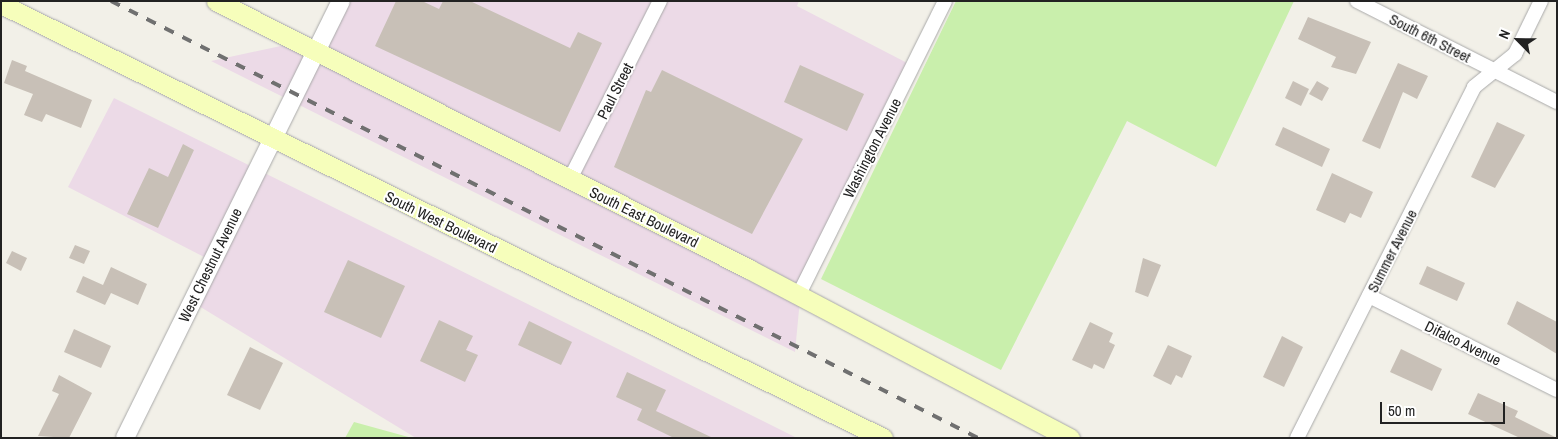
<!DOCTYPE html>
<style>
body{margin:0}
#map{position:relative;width:1558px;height:439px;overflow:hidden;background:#f2f0e8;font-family:"Archivo Narrow",sans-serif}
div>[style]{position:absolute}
.industrial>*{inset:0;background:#ecdae7}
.grass>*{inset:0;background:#c9efac}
.building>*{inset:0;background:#c8c0b7}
.roads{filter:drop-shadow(0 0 1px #a9a9a9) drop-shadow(0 0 1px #a9a9a9)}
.minor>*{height:14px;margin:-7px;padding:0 7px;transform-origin:7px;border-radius:7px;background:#fff}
.tertiary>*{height:18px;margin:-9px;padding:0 9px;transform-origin:9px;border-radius:9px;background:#fff}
.secondary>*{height:19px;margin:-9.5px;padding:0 9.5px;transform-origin:9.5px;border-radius:9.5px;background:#f6febb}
.rail>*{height:4px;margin-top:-2px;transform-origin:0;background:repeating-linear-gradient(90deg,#707070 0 10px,transparent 0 20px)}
span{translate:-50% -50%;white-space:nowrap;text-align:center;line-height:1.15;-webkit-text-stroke:4px #fff;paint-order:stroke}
.street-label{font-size:15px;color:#222}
.frame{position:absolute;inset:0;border:2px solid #222;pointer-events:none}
.north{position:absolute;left:1493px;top:15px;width:50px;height:50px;-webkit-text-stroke:4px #fff;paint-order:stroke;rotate:293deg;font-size:14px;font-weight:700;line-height:20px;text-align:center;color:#222}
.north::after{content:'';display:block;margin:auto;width:18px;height:22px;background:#222;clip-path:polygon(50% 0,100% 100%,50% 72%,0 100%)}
.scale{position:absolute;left:1380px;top:402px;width:125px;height:22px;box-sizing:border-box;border:2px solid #222;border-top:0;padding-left:6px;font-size:15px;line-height:18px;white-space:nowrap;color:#222;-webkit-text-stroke:4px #fff;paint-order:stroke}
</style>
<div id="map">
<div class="industrial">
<div style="clip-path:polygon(342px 1px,799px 1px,797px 6px,913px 66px,801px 289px,795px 352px,211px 61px,323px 37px)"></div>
<div style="clip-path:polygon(114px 98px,797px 438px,416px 438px,189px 300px,208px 259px,68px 187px)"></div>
</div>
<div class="grass">
<div style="clip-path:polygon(956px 1px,1294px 1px,1216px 167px,1127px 121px,1001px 370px,821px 279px)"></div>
<div style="clip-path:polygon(354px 422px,412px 438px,345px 438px)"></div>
</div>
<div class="building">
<div style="clip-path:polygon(396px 1px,422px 1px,439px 9px,443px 1px,470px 1px,570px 48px,578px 32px,602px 43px,560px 132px,375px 46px)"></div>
<div style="clip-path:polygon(1308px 17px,1371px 42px,1356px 74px,1331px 67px,1336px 57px,1298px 39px)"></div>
<div style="clip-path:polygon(12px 60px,27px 66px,25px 71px,92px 100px,81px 128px,46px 114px,42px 122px,24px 115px,33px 94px,4px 83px)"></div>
<div style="clip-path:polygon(1398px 63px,1428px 76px,1417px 99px,1403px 92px,1380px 149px,1362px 141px)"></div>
<div style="clip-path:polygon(800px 65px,864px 94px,847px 131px,784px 102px)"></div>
<div style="clip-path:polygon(662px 70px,803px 139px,752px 234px,614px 167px,646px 90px,651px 92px)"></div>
<div style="clip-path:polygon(1293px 81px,1309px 89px,1301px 106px,1285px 98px)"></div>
<div style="clip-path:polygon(1317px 81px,1329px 88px,1322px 101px,1309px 94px)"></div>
<div style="clip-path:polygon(1497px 122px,1525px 135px,1495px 188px,1471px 177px)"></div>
<div style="clip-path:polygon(1283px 127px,1330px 149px,1322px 167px,1275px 145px)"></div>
<div style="clip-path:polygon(183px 144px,194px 150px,158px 228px,127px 214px,149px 168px,168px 177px)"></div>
<div style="clip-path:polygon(1332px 173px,1373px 192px,1361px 218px,1350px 213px,1345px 223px,1316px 210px)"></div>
<div style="clip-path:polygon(75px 245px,90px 251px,84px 264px,69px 258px)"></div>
<div style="clip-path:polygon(12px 251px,27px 258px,21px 271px,6px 263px)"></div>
<div style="clip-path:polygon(1143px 258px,1161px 265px,1148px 297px,1135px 292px)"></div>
<div style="clip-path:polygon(348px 260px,405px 286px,381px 338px,324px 312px)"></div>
<div style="clip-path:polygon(1427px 266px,1465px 283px,1457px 301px,1419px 284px)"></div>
<div style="clip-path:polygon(111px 267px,147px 284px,138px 305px,111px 293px,105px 305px,76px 292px,83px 276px,103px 285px)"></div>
<div style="clip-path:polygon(1517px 301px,1557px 322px,1557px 354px,1507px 324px)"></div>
<div style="clip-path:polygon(439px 320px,473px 336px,466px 350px,478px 355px,465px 382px,420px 361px)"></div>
<div style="clip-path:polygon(529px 321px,572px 342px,561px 365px,518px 345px)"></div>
<div style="clip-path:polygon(1090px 322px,1113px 333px,1109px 342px,1115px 345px,1104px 369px,1094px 364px,1092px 369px,1072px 360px)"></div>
<div style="clip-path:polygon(74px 329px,111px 346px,101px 368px,64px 352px)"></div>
<div style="clip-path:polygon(1282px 336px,1303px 347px,1284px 387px,1263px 377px)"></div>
<div style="clip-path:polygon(1168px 345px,1192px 356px,1182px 378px,1176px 375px,1171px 385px,1153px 376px)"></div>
<div style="clip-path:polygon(250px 347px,283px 363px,260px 410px,227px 395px)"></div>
<div style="clip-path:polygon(1401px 349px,1442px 369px,1432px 391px,1390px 372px)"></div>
<div style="clip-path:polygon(627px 372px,666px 390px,656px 411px,713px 438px,674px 438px,637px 420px,642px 409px,616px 397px)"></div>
<div style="clip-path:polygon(59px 375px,92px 393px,69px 438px,38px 436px,59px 394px,52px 391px)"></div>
<div style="clip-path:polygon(1478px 393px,1518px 411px,1515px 417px,1557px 438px,1520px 438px,1468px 414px)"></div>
</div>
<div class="roads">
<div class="minor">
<div style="left:1357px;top:1px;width:224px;rotate:26.8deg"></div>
<div style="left:569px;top:181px;width:202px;rotate:-63.2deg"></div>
<div style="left:799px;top:294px;width:327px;rotate:-63.5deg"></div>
<div style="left:1369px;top:296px;width:210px;rotate:26.6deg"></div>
<div style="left:1297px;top:438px;width:393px;rotate:-63.2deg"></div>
<div style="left:1474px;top:87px;width:53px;rotate:-38.8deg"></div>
<div style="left:1515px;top:54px;width:59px;rotate:-63.9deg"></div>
</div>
<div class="tertiary">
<div style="left:125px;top:438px;width:487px;rotate:-63.7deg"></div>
</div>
<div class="secondary">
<div style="left:216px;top:1px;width:597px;rotate:26.69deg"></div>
<div style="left:749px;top:269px;width:363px;rotate:27.8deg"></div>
<div style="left:1px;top:4px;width:983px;rotate:26.2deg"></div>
</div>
</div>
<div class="rail">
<div style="left:111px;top:1px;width:971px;rotate:26.75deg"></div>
</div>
<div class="street-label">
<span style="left:1430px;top:38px;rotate:27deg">South 6th Street</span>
<span style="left:615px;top:91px;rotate:-63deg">Paul Street</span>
<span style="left:872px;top:148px;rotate:-63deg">Washington Avenue</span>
<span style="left:644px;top:217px;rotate:26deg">South East Boulevard</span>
<span style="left:441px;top:222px;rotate:26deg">South West Boulevard</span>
<span style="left:1392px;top:251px;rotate:-63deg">Summer Avenue</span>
<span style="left:210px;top:265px;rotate:-64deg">West Chestnut Avenue</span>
<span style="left:1463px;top:343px;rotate:26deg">Difalco Avenue</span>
</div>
<div class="frame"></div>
<div class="north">N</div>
<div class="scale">50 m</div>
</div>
